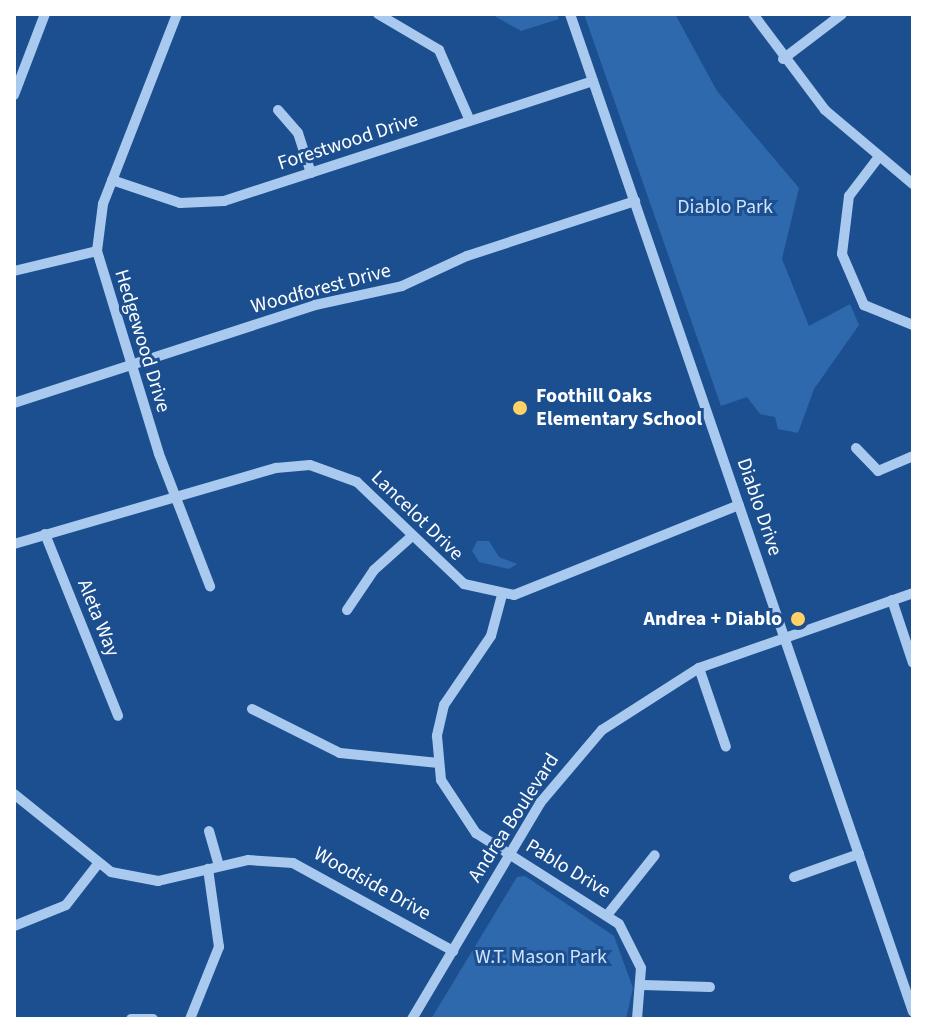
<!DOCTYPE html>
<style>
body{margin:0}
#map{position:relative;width:927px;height:1033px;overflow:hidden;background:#1b4f8f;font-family:"Source Sans 3",sans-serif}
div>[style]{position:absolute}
.green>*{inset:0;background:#2e69ad}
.minor>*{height:10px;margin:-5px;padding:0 5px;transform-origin:5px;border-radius:5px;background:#a9c9ee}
.dots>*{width:22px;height:22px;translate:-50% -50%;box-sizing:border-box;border:4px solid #1b4f8f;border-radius:50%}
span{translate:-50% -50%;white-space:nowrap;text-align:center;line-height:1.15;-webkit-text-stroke:6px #1b4f8f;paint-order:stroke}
.street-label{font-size:20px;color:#fff}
.park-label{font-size:20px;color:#cfe3fa}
.poi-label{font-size:20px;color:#fff;font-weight:700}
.left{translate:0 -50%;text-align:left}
.right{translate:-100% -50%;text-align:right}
.frame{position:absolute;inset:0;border:16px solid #fff;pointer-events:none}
</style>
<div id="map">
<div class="green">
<div style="clip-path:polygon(491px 14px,557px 14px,559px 19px,521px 31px)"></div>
<div style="clip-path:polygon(584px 14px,675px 14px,717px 91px,799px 188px,782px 259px,809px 326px,850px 304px,859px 325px,814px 389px,798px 433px,778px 429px,775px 417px,760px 414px,747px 397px,721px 406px)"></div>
<div style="clip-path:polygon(477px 541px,489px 541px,499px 557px,517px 564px,509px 569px,479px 562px,472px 551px)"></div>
<div style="clip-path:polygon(525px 876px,614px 936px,633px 988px,626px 1019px,431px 1019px,517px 877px)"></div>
</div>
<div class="minor">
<div style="left:177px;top:14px;width:204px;rotate:111.3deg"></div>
<div style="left:103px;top:204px;width:47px;rotate:97.3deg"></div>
<div style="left:97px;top:251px;width:212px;rotate:73deg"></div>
<div style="left:159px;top:454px;width:142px;rotate:68.9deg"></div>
<div style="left:378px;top:14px;width:71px;rotate:30.5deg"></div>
<div style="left:439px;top:50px;width:77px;rotate:66.4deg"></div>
<div style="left:570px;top:14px;width:1055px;rotate:71.03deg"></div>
<div style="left:753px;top:14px;width:120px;rotate:53.1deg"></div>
<div style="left:825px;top:110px;width:115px;rotate:40.1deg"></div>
<div style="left:783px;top:59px;width:74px;rotate:-37.3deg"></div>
<div style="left:14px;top:95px;width:87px;rotate:-69.1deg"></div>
<div style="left:278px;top:110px;width:30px;rotate:49deg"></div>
<div style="left:298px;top:133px;width:42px;rotate:72deg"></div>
<div style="left:878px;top:158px;width:48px;rotate:127.3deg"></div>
<div style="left:849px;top:196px;width:58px;rotate:96.9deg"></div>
<div style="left:842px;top:254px;width:56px;rotate:66.7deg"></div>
<div style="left:864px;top:305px;width:53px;rotate:22.2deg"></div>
<div style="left:112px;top:180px;width:72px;rotate:18.7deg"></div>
<div style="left:180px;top:203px;width:44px;rotate:-2.6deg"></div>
<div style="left:224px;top:201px;width:388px;rotate:-18deg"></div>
<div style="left:14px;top:271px;width:85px;rotate:-13.5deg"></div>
<div style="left:14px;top:403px;width:317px;rotate:-18deg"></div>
<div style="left:315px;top:305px;width:89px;rotate:-12.3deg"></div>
<div style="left:402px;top:286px;width:72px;rotate:-24.8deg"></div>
<div style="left:467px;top:256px;width:177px;rotate:-18.1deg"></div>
<div style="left:856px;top:448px;width:32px;rotate:46deg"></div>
<div style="left:878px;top:471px;width:38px;rotate:-23deg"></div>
<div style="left:45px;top:534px;width:196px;rotate:68.1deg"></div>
<div style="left:14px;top:544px;width:273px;rotate:-16.2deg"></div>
<div style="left:276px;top:468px;width:34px;rotate:-5deg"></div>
<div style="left:310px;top:465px;width:50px;rotate:19.9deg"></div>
<div style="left:357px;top:482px;width:148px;rotate:43.6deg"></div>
<div style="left:464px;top:584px;width:51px;rotate:12.4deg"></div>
<div style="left:514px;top:595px;width:242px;rotate:-21.8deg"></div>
<div style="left:502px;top:595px;width:42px;rotate:105deg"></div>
<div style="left:491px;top:636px;width:83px;rotate:124.3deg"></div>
<div style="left:444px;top:705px;width:32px;rotate:103deg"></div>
<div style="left:437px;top:736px;width:44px;rotate:84.8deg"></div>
<div style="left:441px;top:780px;width:64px;rotate:56.6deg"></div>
<div style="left:476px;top:833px;width:169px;rotate:32.5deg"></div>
<div style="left:619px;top:924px;width:49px;rotate:63.4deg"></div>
<div style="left:641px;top:968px;width:51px;rotate:94.5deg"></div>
<div style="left:892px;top:600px;width:66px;rotate:71.6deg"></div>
<div style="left:347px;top:610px;width:48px;rotate:-56deg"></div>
<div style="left:374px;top:570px;width:51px;rotate:-41.8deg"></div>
<div style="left:699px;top:668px;width:83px;rotate:71.1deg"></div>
<div style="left:252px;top:709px;width:98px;rotate:26.6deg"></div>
<div style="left:340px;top:753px;width:99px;rotate:5.8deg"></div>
<div style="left:14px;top:794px;width:124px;rotate:38.8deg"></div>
<div style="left:111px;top:872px;width:48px;rotate:10.8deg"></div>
<div style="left:158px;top:881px;width:92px;rotate:-13.1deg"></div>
<div style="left:248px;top:860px;width:45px;rotate:3.8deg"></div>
<div style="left:293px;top:863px;width:183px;rotate:28.8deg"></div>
<div style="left:209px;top:831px;width:36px;rotate:74deg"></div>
<div style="left:794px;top:877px;width:69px;rotate:-19.5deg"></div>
<div style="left:608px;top:914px;width:75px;rotate:-51.5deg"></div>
<div style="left:14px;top:926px;width:56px;rotate:-22deg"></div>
<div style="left:66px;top:905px;width:51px;rotate:-52.2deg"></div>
<div style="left:643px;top:985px;width:67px;rotate:1.7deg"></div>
<div style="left:131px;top:1019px;width:22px"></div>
<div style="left:190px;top:1019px;width:78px;rotate:-68.1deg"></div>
<div style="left:219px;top:947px;width:79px;rotate:-98deg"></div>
<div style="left:412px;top:1019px;width:251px;rotate:-59.3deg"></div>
<div style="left:540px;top:803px;width:96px;rotate:-49.7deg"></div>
<div style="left:602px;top:730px;width:115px;rotate:-32.6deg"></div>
<div style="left:699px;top:668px;width:227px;rotate:-19.3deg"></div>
</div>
<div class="dots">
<div style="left:520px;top:408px;background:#ffd166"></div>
<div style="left:798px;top:619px;background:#ffd166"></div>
</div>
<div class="street-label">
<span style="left:348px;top:142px;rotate:-18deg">Forestwood Drive</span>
<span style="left:321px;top:289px;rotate:-15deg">Woodforest Drive</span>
<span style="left:142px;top:341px;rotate:73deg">Hedgewood Drive</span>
<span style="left:759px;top:507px;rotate:71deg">Diablo Drive</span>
<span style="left:417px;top:516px;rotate:44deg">Lancelot Drive</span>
<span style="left:98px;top:618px;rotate:68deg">Aleta Way</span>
<span style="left:514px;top:818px;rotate:-57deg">Andrea Boulevard</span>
<span style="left:568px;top:869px;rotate:31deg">Pablo Drive</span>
<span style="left:372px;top:884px;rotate:29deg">Woodside Drive</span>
</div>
<div class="park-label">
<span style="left:725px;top:207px">Diablo Park</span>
<span style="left:541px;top:957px">W.T. Mason Park</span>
</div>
<div class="poi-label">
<span class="left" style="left:536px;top:408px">Foothill Oaks<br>Elementary School</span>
<span class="right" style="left:782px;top:619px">Andrea + Diablo</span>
</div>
<div class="frame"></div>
</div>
